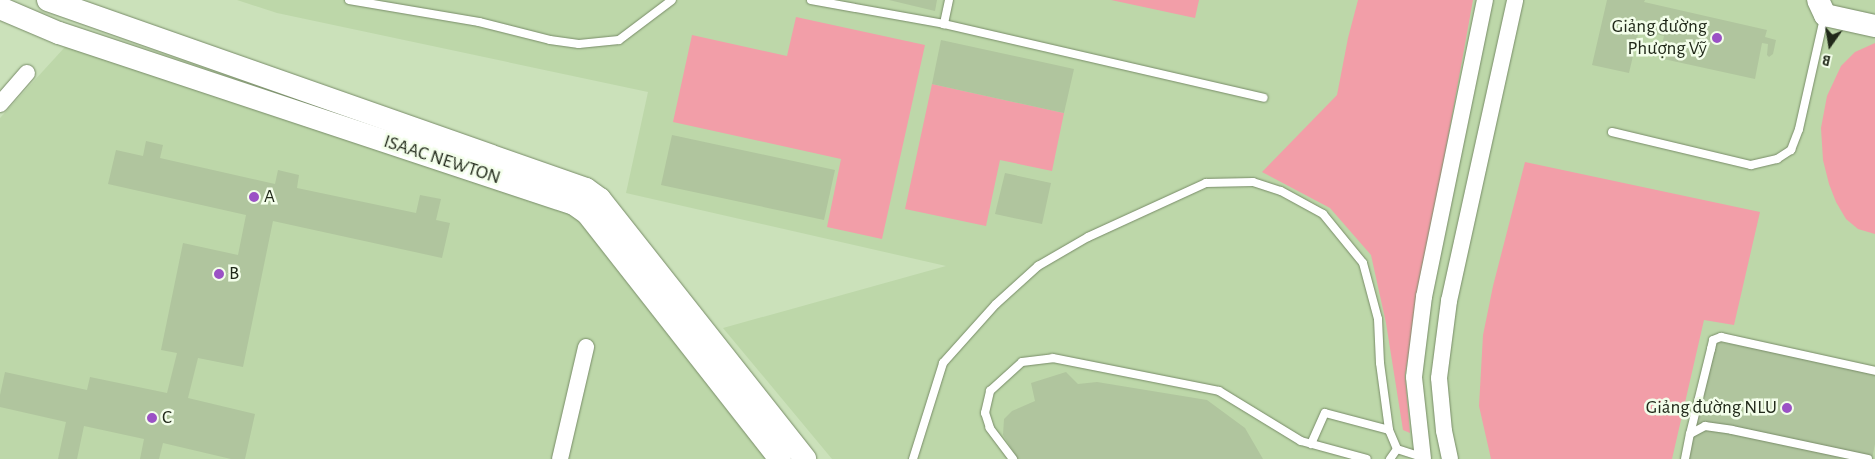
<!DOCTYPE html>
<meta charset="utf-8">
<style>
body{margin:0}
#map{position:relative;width:1875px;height:459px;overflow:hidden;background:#cbe1ba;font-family:"Alegreya Sans",sans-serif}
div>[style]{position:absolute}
.built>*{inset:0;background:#bdd7a9}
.green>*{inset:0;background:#f29ea8}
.building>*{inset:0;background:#b0c59e}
.roads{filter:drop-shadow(0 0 1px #788c68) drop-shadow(0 0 1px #788c68)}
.lane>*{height:8px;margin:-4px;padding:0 4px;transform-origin:4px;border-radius:4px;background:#fff}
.street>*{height:16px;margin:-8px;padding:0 8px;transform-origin:8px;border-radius:8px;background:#fff}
.secondary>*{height:22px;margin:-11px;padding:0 11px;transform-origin:11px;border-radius:11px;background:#fff}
.dots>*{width:14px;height:14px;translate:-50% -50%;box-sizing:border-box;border:2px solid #f3feea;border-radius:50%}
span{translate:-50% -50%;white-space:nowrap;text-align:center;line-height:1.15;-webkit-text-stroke:5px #f3feea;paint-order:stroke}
.poi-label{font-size:19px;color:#21291a}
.right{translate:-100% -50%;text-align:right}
.left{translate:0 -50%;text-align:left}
.street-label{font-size:19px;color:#21291a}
.north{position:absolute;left:1805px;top:20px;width:50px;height:50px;-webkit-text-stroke:4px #f3feea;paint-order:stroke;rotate:193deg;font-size:14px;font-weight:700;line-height:20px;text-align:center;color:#21291a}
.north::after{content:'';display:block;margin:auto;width:18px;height:22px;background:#21291a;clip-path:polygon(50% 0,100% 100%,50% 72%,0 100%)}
</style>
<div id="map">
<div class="built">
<div style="clip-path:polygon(237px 0,1875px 0,1875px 459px,832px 459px,723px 328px,946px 266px,626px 193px,648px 92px,277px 13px)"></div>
<div style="clip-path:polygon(65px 47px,571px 207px,771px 459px,0 459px,0 118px)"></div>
</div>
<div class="green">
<div style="clip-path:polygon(1111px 0,1199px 0,1195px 18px)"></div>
<div style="clip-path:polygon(1358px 0,1473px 0,1405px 375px,1410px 433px,1403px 430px,1386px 323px,1371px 255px,1330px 208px,1262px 172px,1337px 95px,1348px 38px)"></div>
<div style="clip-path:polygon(796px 17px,925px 45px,882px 239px,827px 227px,841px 159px,673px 122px,692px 35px,787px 56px)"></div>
<div style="clip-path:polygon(1875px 43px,1875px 234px,1858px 229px,1846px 219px,1836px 202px,1829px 184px,1823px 160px,1821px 128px,1827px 96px,1841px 66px,1855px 52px)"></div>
<div style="clip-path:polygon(932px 84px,1064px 113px,1052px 171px,1000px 160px,986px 226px,905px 209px)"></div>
<div style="clip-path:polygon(1525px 162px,1760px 212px,1734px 325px,1704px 320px,1672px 459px,1491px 459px,1479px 406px,1483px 335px,1493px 286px)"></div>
</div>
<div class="building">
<div style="clip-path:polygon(889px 0,937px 0,935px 11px)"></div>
<div style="clip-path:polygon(1607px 0,1645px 0,1644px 2px,1767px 30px,1765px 37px,1776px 40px,1773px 54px,1769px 57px,1767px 55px,1768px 44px,1762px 43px,1755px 79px,1659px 58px,1664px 36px,1639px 30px,1629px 73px,1592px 65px)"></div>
<div style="clip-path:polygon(941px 40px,1074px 69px,1064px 113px,932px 84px)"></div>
<div style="clip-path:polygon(672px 135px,835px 170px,824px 220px,661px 185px)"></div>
<div style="clip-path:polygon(146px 141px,163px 145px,160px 158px,275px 184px,278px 170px,299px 175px,297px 188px,416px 213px,420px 195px,441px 199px,436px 220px,450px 223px,442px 258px,273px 221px,243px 367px,198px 358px,188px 398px,255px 414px,245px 459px,231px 459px,163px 443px,159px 459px,140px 459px,144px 439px,84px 426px,77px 459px,58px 459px,66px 422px,0 407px,0 395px,5px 372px,87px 390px,90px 377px,167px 393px,177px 353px,161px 350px,183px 243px,238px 255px,246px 215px,108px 184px,116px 150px,143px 156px)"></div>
<div style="clip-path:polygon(1005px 173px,1051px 183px,1042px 224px,995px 214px)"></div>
<div style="clip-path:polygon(1715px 341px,1875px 372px,1875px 444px,1872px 459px,1686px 459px)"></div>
<div style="clip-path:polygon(1066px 372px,1078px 384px,1097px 382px,1207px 400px,1245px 428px,1263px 459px,1018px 459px,1003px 435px,1004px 419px,1012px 411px,1035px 401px,1031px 383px)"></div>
</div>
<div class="roads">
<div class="lane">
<div style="left:349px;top:0;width:132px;rotate:9.6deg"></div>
<div style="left:479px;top:22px;width:73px;rotate:14.2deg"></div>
<div style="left:550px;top:40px;width:29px;rotate:8deg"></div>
<div style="left:579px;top:44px;width:40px;rotate:-5.7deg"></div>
<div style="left:619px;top:40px;width:66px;rotate:-37deg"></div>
<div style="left:811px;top:0;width:135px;rotate:10.2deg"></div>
<div style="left:949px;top:0;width:25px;rotate:102deg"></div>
<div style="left:944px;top:24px;width:328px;rotate:13deg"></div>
<div style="left:1612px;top:132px;width:143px;rotate:13.4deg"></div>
<div style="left:1751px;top:165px;width:27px;rotate:-13deg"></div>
<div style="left:1777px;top:159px;width:17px;rotate:-33deg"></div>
<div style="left:1791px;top:150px;width:22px;rotate:-69deg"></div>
<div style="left:1799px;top:129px;width:114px;rotate:-77.3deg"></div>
<div style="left:1690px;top:434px;width:88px;rotate:-76.1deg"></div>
<div style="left:1711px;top:349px;width:9px;rotate:-77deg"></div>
<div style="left:1713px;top:340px;width:9px;rotate:-21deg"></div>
<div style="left:1721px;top:337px;width:158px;rotate:12.4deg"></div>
<div style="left:1311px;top:444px;width:34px;rotate:-66deg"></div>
<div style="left:1325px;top:413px;width:66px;rotate:14.9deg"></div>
<div style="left:913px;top:459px;width:101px;rotate:-72.6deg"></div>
<div style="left:943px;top:363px;width:79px;rotate:-48.1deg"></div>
<div style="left:996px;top:304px;width:57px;rotate:-42.1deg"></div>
<div style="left:1038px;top:266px;width:58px;rotate:-30.1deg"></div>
<div style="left:1088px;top:237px;width:130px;rotate:-24.6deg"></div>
<div style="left:1206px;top:183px;width:47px;rotate:-1.2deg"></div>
<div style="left:1253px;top:182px;width:29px;rotate:18deg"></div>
<div style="left:1281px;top:191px;width:48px;rotate:28.7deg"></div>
<div style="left:1323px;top:214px;width:63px;rotate:50.8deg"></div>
<div style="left:1363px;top:263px;width:58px;rotate:75deg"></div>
<div style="left:1378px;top:319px;width:44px;rotate:87.4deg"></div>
<div style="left:1380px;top:363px;width:68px;rotate:82.3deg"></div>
<div style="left:1389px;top:430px;width:21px;rotate:67deg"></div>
<div style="left:1397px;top:449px;width:26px;rotate:18deg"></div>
<div style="left:1013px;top:459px;width:39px;rotate:-127deg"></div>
<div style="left:990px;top:428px;width:16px;rotate:-108deg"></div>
<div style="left:985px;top:413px;width:23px;rotate:-77deg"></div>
<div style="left:990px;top:391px;width:43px;rotate:-42.2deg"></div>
<div style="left:1022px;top:362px;width:31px;rotate:-7deg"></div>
<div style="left:1053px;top:358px;width:169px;rotate:11.2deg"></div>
<div style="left:1219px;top:391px;width:96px;rotate:31.4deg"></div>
<div style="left:1301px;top:441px;width:68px;rotate:15.3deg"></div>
<div style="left:1390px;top:459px;width:12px;rotate:-55deg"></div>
<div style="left:1685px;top:459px;width:25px;rotate:-79deg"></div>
<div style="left:1690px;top:434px;width:17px;rotate:-28deg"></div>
<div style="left:1705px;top:426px;width:27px;rotate:8deg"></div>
<div style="left:1732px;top:430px;width:139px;rotate:12deg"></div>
</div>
<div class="street">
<div style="left:0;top:104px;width:41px;rotate:-48.9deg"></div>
<div style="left:560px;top:459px;width:115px;rotate:-76.9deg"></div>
<div style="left:1423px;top:459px;width:82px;rotate:-96.3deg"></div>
<div style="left:1414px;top:377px;width:81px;rotate:-82.9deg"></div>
<div style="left:1424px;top:297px;width:303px;rotate:-78.4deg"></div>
<div style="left:1450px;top:459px;width:29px;rotate:-102deg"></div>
<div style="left:1444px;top:431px;width:53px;rotate:-95.4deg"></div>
<div style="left:1439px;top:378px;width:78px;rotate:-82.6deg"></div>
<div style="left:1449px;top:301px;width:308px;rotate:-77.6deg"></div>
</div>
<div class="secondary">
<div style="left:48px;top:0;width:570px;rotate:19.36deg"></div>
<div style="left:586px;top:189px;width:17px;rotate:36deg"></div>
<div style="left:600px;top:199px;width:331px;rotate:51.7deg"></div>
<div style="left:1818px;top:0;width:17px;rotate:65deg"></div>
<div style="left:1825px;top:15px;width:51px;rotate:12.4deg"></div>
<div style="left:0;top:8px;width:64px;rotate:23deg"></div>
<div style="left:59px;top:33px;width:543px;rotate:18.37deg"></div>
<div style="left:574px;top:204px;width:16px;rotate:35deg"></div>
<div style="left:587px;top:213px;width:313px;rotate:51.9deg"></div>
</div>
</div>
<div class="dots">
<div style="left:1717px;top:38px;background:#9b52c5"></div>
<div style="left:254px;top:197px;background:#9b52c5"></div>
<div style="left:219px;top:274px;background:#9b52c5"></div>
<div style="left:1787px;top:408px;background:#9b52c5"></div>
<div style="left:152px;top:418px;background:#9b52c5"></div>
</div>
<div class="poi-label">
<span class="right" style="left:1707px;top:38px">Giảng đường<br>Phượng Vỹ</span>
<span class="left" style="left:264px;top:197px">A</span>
<span class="left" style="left:229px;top:274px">B</span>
<span class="right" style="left:1777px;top:408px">Giảng đường NLU</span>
<span class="left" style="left:162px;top:418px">C</span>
</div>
<div class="street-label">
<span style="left:442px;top:160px;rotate:18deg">ISAAC NEWTON</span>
</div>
<div class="north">B</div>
</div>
